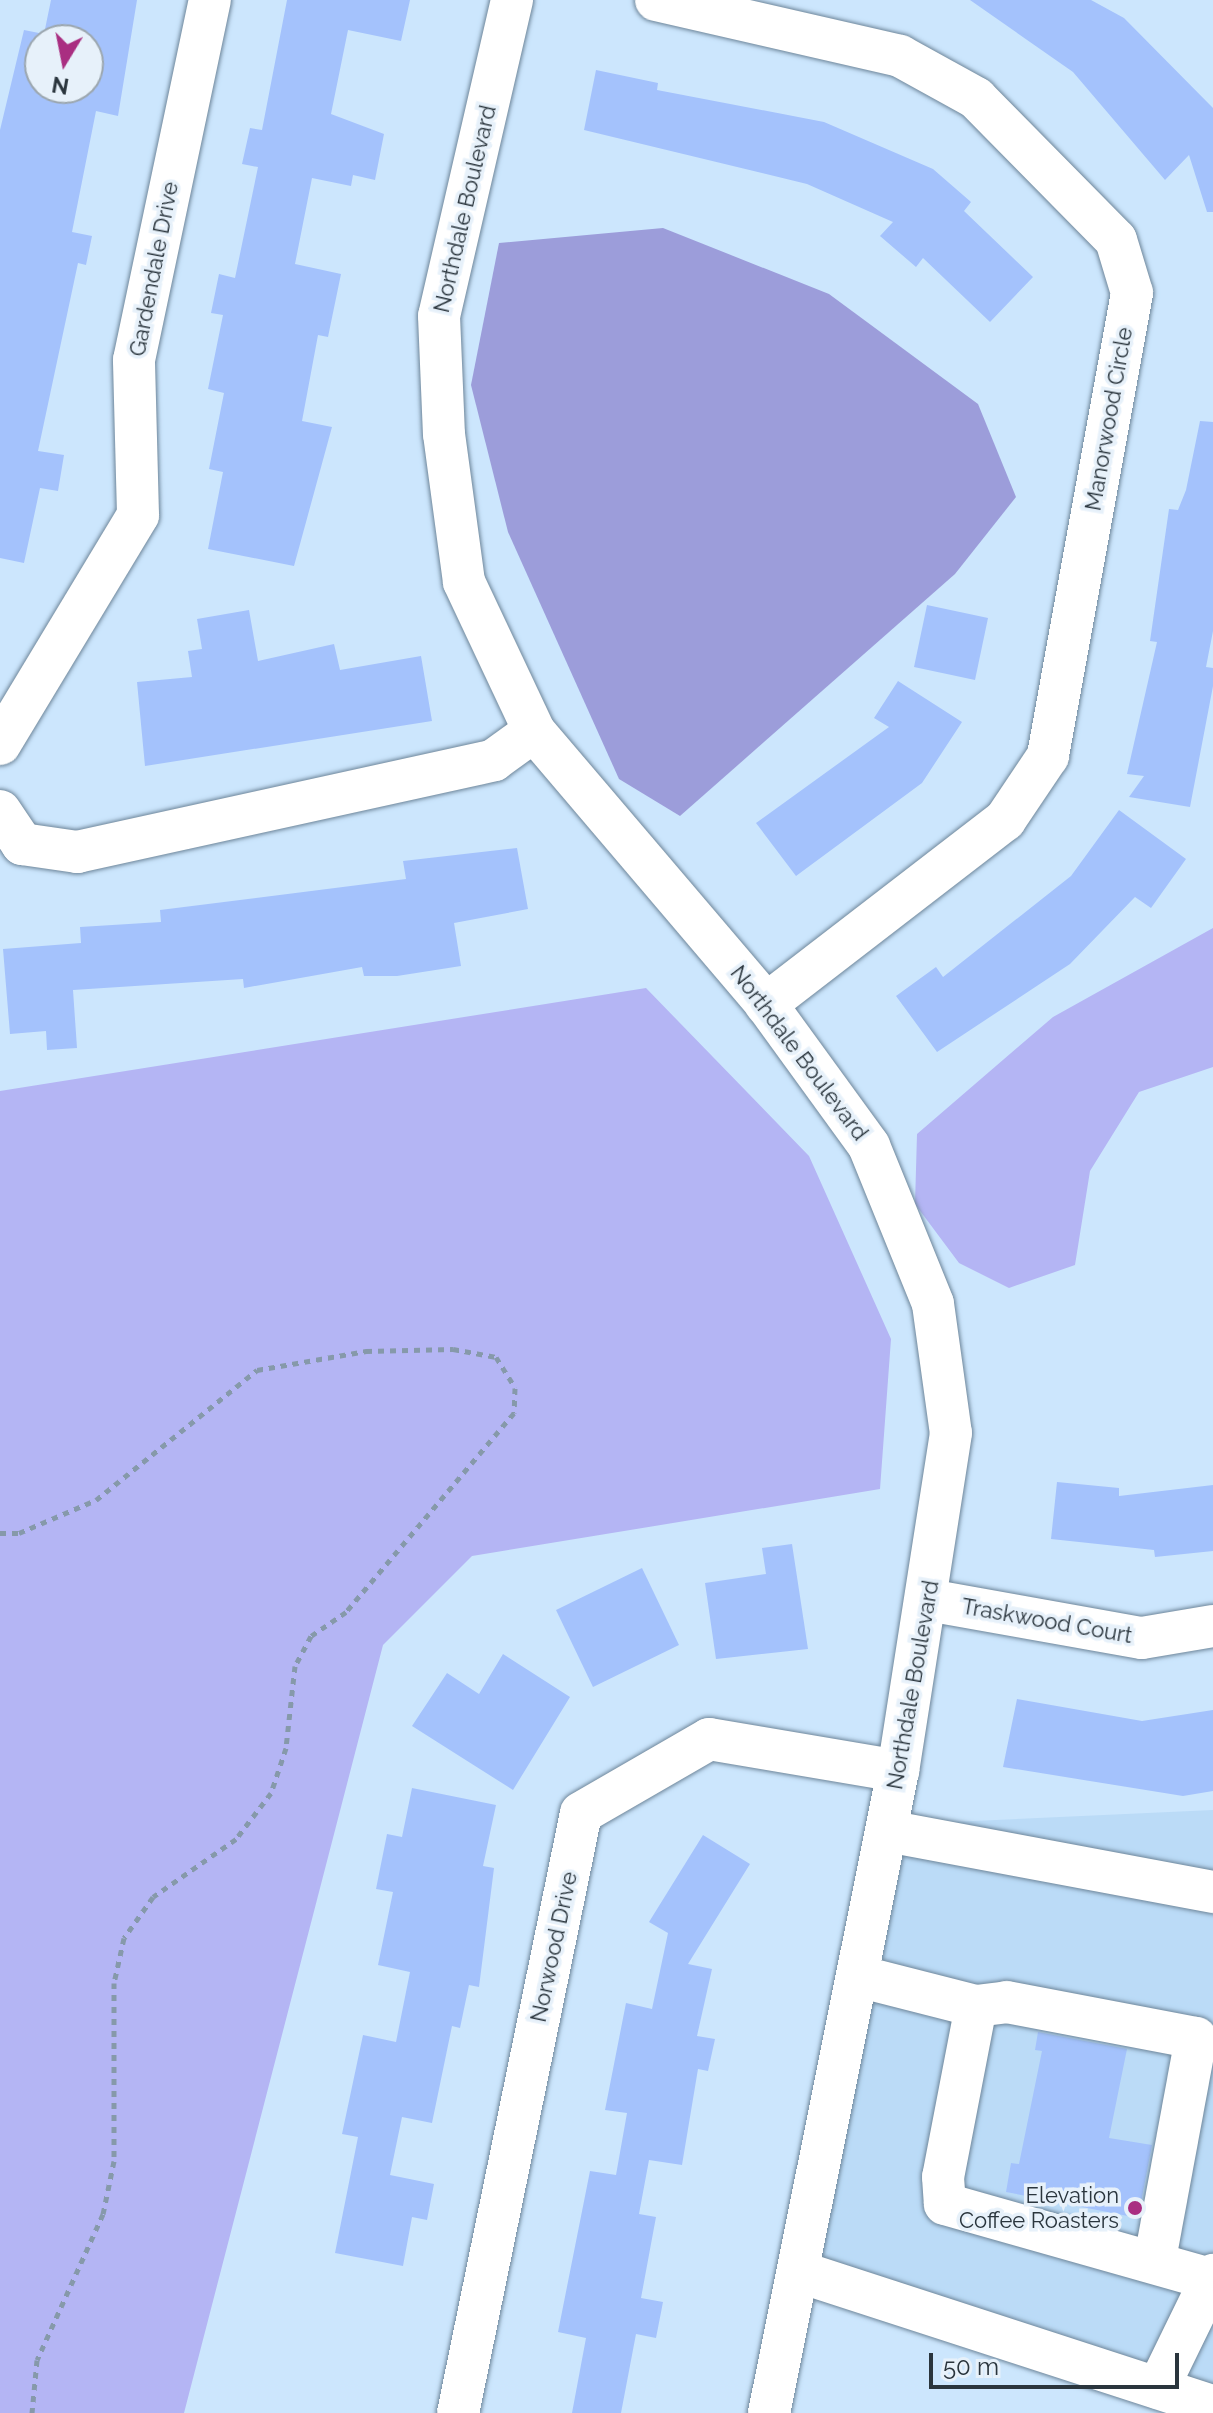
<!DOCTYPE html>
<style>
body{margin:0}
#map{position:relative;width:1213px;height:2413px;overflow:hidden;background:#cce6fd;font-family:Raleway,sans-serif}
div>[style]{position:absolute}
.built>*{inset:0;background:#bbdbf7}
.green>*{inset:0;background:#b4b5f4}
.forest>*{inset:0;background:#9c9dda}
.building>*{inset:0;background:#a4c2fc}
.path>*{height:5px;margin-top:-2.5px;transform-origin:0;background:repeating-linear-gradient(90deg,#8699aa 0 6px,transparent 0 12px)}
.roads{filter:drop-shadow(0 0 2px #6e869a) drop-shadow(0 0 2px #6e869a)}
.minor>*{height:42px;margin:-21px;padding:0 21px;transform-origin:21px;border-radius:21px;background:#fff}
.dots>*{width:22px;height:22px;translate:-50% -50%;box-sizing:border-box;border:4px solid #e7f1fa;border-radius:50%}
span{translate:-50% -50%;white-space:nowrap;text-align:center;line-height:1.15;-webkit-text-stroke:7px #e7f1fa;paint-order:stroke}
.street-label{font-size:22px;color:#2a353d}
.poi-label{font-size:22px;color:#2a353d}
.right{translate:-100% -50%;text-align:right}
.north{position:absolute;left:24px;top:24px;width:80px;height:80px;box-sizing:border-box;background:#e7f1fa;border:2px solid #9ba6ae;border-radius:50%;rotate:190deg;font-size:22px;font-weight:700;line-height:32px;text-align:center;color:#2a353d}
.north::after{content:'';display:block;margin:auto;width:28px;height:36px;background:#a92e81;clip-path:polygon(50% 0,100% 100%,50% 72%,0 100%)}
.scale{position:absolute;left:929px;top:2353px;width:250px;height:36px;box-sizing:border-box;border:4px solid #2a353d;border-top:0;padding-left:10px;font-size:24px;line-height:28px;white-space:nowrap;color:#2a353d;-webkit-text-stroke:6px #e7f1fa;paint-order:stroke}
</style>
<div id="map">
<div class="built">
<div style="clip-path:polygon(1213px 1810px,1213px 2386px,820px 2258px,906px 1824px)"></div>
</div>
<div class="green">
<div style="clip-path:polygon(1213px 928px,1213px 1067px,1139px 1092px,1090px 1171px,1075px 1265px,1009px 1288px,959px 1263px,915px 1204px,917px 1134px,1053px 1017px)"></div>
<div style="clip-path:polygon(646px 988px,809px 1156px,891px 1339px,880px 1489px,472px 1556px,383px 1645px,184px 2413px,0 2413px,0 1091px)"></div>
</div>
<div class="forest">
<div style="clip-path:polygon(663px 228px,829px 294px,978px 404px,1016px 497px,955px 574px,680px 816px,619px 779px,508px 532px,471px 385px,499px 243px)"></div>
</div>
<div class="building">
<div style="clip-path:polygon(evenodd,51px 0,137px 0,118px 116px,96px 111px,72px 232px,92px 236px,86px 265px,78px 263px,38px 451px,64px 455px,58px 491px,40px 488px,24px 563px,0 558px,0 130px,24px 30px,44px 34px,51px 0,40px 40px,88px 40px,88px 88px,40px 88px,40px 40px)"></div>
<div style="clip-path:polygon(287px 0,410px 0,401px 41px,348px 30px,331px 114px,384px 134px,375px 180px,353px 175px,351px 186px,312px 178px,295px 264px,341px 274px,328px 337px,318px 335px,302px 421px,332px 427px,294px 566px,208px 549px,223px 472px,209px 469px,224px 393px,208px 389px,223px 315px,211px 313px,219px 274px,235px 278px,258px 167px,242px 164px,250px 128px,262px 130px)"></div>
<div style="clip-path:polygon(970px 0,1091px 0,1124px 18px,1213px 108px,1213px 212px,1207px 212px,1189px 155px,1165px 180px,1073px 72px)"></div>
<div style="clip-path:polygon(596px 70px,658px 83px,657px 90px,824px 122px,933px 169px,971px 202px,964px 211px,1033px 277px,990px 322px,923px 258px,916px 267px,880px 236px,893px 222px,807px 184px,584px 130px)"></div>
<div style="clip-path:polygon(1200px 421px,1213px 422px,1213px 631px,1206px 667px,1213px 668px,1213px 686px,1190px 807px,1129px 797px,1144px 776px,1127px 774px,1157px 642px,1150px 641px,1169px 509px,1178px 510px,1186px 490px)"></div>
<div style="clip-path:polygon(927px 605px,988px 618px,975px 680px,914px 667px)"></div>
<div style="clip-path:polygon(249px 610px,258px 661px,334px 644px,340px 670px,421px 656px,432px 721px,145px 766px,137px 682px,192px 677px,188px 651px,202px 649px,197px 619px)"></div>
<div style="clip-path:polygon(898px 681px,962px 722px,922px 783px,796px 876px,756px 823px,889px 727px,874px 718px)"></div>
<div style="clip-path:polygon(1119px 810px,1186px 859px,1151px 908px,1135px 897px,1070px 964px,937px 1052px,896px 996px,936px 967px,943px 977px,1071px 876px)"></div>
<div style="clip-path:polygon(517px 848px,528px 909px,454px 923px,461px 966px,397px 976px,364px 976px,362px 967px,244px 988px,243px 979px,73px 990px,77px 1048px,47px 1050px,46px 1031px,10px 1034px,3px 949px,81px 943px,80px 927px,161px 922px,160px 910px,406px 879px,403px 861px)"></div>
<div style="clip-path:polygon(1057px 1482px,1119px 1488px,1119px 1496px,1213px 1485px,1213px 1551px,1155px 1557px,1154px 1550px,1051px 1539px)"></div>
<div style="clip-path:polygon(792px 1544px,808px 1649px,716px 1659px,705px 1583px,766px 1574px,762px 1548px)"></div>
<div style="clip-path:polygon(642px 1568px,679px 1645px,593px 1687px,556px 1610px)"></div>
<div style="clip-path:polygon(503px 1654px,570px 1697px,513px 1790px,412px 1726px,447px 1673px,479px 1694px)"></div>
<div style="clip-path:polygon(1017px 1699px,1142px 1721px,1213px 1710px,1213px 1791px,1183px 1796px,1003px 1767px)"></div>
<div style="clip-path:polygon(412px 1788px,496px 1805px,483px 1866px,494px 1868px,479px 1987px,469px 1985px,460px 2028px,452px 2026px,432px 2123px,402px 2117px,390px 2175px,434px 2184px,427px 2220px,412px 2217px,403px 2266px,335px 2253px,358px 2137px,342px 2134px,363px 2035px,396px 2042px,410px 1972px,378px 1965px,393px 1892px,376px 1889px,387px 1834px,402px 1837px)"></div>
<div style="clip-path:polygon(703px 1835px,750px 1864px,688px 1964px,712px 1969px,697px 2036px,715px 2039px,708px 2071px,698px 2069px,682px 2165px,649px 2160px,639px 2214px,656px 2217px,641px 2298px,663px 2302px,656px 2338px,636px 2334px,621px 2413px,572px 2413px,586px 2338px,558px 2332px,590px 2171px,616px 2175px,627px 2113px,605px 2110px,626px 2003px,652px 2009px,668px 1933px,649px 1922px)"></div>
<div style="clip-path:polygon(1038px 2032px,1127px 2049px,1109px 2138px,1152px 2145px,1138px 2218px,1006px 2192px,1011px 2163px,1019px 2164px,1042px 2051px,1035px 2050px)"></div>
</div>
<div class="path">
<div style="left:0;top:1533px;width:19px"></div>
<div style="left:19px;top:1533px;width:84px;rotate:-23.2deg"></div>
<div style="left:96px;top:1500px;width:207px;rotate:-38.9deg"></div>
<div style="left:257px;top:1370px;width:111px;rotate:-9.9deg"></div>
<div style="left:366px;top:1351px;width:87px;rotate:-1.3deg"></div>
<div style="left:453px;top:1349px;width:44px;rotate:10.5deg"></div>
<div style="left:496px;top:1357px;width:36px;rotate:58deg"></div>
<div style="left:515px;top:1388px;width:25px;rotate:92deg"></div>
<div style="left:514px;top:1413px;width:260px;rotate:130.2deg"></div>
<div style="left:346px;top:1612px;width:42px;rotate:145.6deg"></div>
<div style="left:311px;top:1636px;width:34px;rotate:118deg"></div>
<div style="left:295px;top:1666px;width:82px;rotate:96.3deg"></div>
<div style="left:286px;top:1748px;width:47px;rotate:108.4deg"></div>
<div style="left:271px;top:1793px;width:58px;rotate:127.3deg"></div>
<div style="left:236px;top:1839px;width:101px;rotate:145.1deg"></div>
<div style="left:153px;top:1897px;width:50px;rotate:125.3deg"></div>
<div style="left:124px;top:1938px;width:46px;rotate:102.5deg"></div>
<div style="left:114px;top:1983px;width:178px;rotate:90deg"></div>
<div style="left:114px;top:2161px;width:54px;rotate:101.7deg"></div>
<div style="left:103px;top:2214px;width:160px;rotate:114.3deg"></div>
<div style="left:37px;top:2360px;width:53px;rotate:95.4deg"></div>
</div>
<div class="roads">
<div class="minor">
<div style="left:512px;top:0;width:324px;rotate:103deg"></div>
<div style="left:439px;top:316px;width:118px;rotate:87.6deg"></div>
<div style="left:444px;top:434px;width:149px;rotate:82.3deg"></div>
<div style="left:464px;top:582px;width:165px;rotate:64.8deg"></div>
<div style="left:534px;top:731px;width:358px;rotate:49.6deg"></div>
<div style="left:766px;top:1004px;width:175px;rotate:54deg"></div>
<div style="left:869px;top:1146px;width:170px;rotate:67.9deg"></div>
<div style="left:933px;top:1304px;width:130px;rotate:82.1deg"></div>
<div style="left:951px;top:1433px;width:342px;rotate:98.9deg"></div>
<div style="left:898px;top:1771px;width:655px;rotate:101.36deg"></div>
<div style="left:656px;top:0;width:250px;rotate:12.9deg"></div>
<div style="left:900px;top:56px;width:87px;rotate:28.9deg"></div>
<div style="left:976px;top:98px;width:199px;rotate:45.4deg"></div>
<div style="left:1116px;top:240px;width:55px;rotate:73.2deg"></div>
<div style="left:1132px;top:293px;width:471px;rotate:100.3deg"></div>
<div style="left:1048px;top:756px;width:77px;rotate:123.9deg"></div>
<div style="left:1005px;top:820px;width:302px;rotate:142.4deg"></div>
<div style="left:0;top:744px;width:267px;rotate:-58.9deg"></div>
<div style="left:138px;top:515px;width:155px;rotate:-91.5deg"></div>
<div style="left:134px;top:360px;width:368px;rotate:-78.1deg"></div>
<div style="left:0;top:811px;width:40px;rotate:56deg"></div>
<div style="left:22px;top:844px;width:56px;rotate:8.3deg"></div>
<div style="left:77px;top:852px;width:427px;rotate:-12.4deg"></div>
<div style="left:494px;top:760px;width:49px;rotate:-35.9deg"></div>
<div style="left:928px;top:1600px;width:217px;rotate:10.1deg"></div>
<div style="left:1142px;top:1638px;width:72px;rotate:-9.6deg"></div>
<div style="left:887px;top:1831px;width:332px;rotate:10.6deg"></div>
<div style="left:858px;top:1976px;width:122px;rotate:14.3deg"></div>
<div style="left:976px;top:2006px;width:174px;rotate:100.9deg"></div>
<div style="left:943px;top:2177px;width:27px;rotate:86deg"></div>
<div style="left:945px;top:2204px;width:279px;rotate:15.8deg"></div>
<div style="left:976px;top:2006px;width:31px;rotate:-7deg"></div>
<div style="left:1007px;top:2002px;width:192px;rotate:10.8deg"></div>
<div style="left:1196px;top:2038px;width:225px;rotate:100.5deg"></div>
<div style="left:800px;top:2272px;width:434px;rotate:18deg"></div>
<div style="left:1158px;top:2388px;width:126px;rotate:-64deg"></div>
<div style="left:458px;top:2413px;width:612px;rotate:-78.41deg"></div>
<div style="left:581px;top:1813px;width:148px;rotate:-30deg"></div>
<div style="left:709px;top:1739px;width:192px;rotate:9.6deg"></div>
</div>
</div>
<div class="dots">
<div style="left:1135px;top:2208px;background:#a92e81"></div>
</div>
<div class="street-label">
<span style="left:465px;top:209px;rotate:-77deg">Northdale Boulevard</span>
<span style="left:154px;top:269px;rotate:-79deg">Gardendale Drive</span>
<span style="left:1109px;top:419px;rotate:-80deg">Manorwood Circle</span>
<span style="left:799px;top:1053px;rotate:53deg">Northdale Boulevard</span>
<span style="left:1047px;top:1621px;rotate:10deg">Traskwood Court</span>
<span style="left:913px;top:1685px;rotate:-80deg">Northdale Boulevard</span>
<span style="left:554px;top:1947px;rotate:-78deg">Norwood Drive</span>
</div>
<div class="poi-label">
<span class="right" style="left:1119px;top:2208px">Elevation<br>Coffee Roasters</span>
</div>
<div class="north">N</div>
<div class="scale">50 m</div>
</div>
